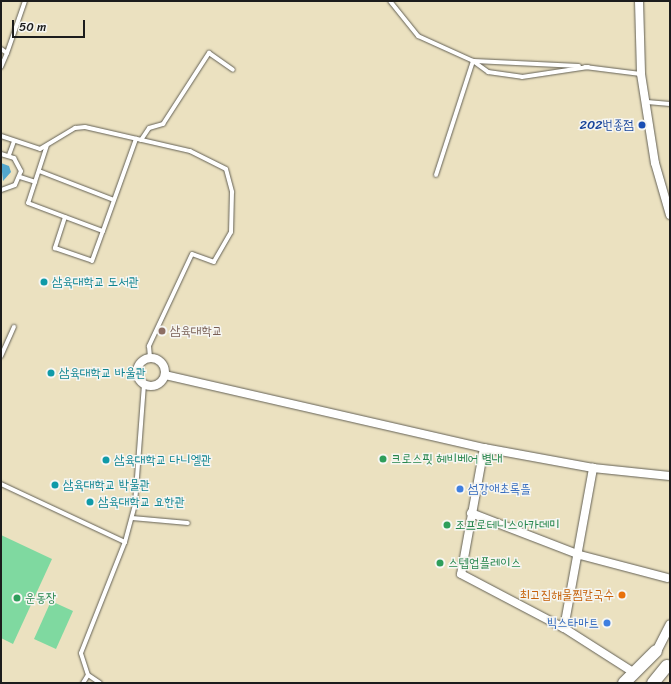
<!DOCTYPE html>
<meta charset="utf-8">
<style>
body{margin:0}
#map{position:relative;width:671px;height:684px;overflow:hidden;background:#ebe1c0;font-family:Sriracha,"Poor Story",sans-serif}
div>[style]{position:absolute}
.green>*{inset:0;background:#7fd9a0}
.water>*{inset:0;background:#52a7ce}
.roads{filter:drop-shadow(0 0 1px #646155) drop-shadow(0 0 1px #646155)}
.service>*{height:4px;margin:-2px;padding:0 2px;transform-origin:2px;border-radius:2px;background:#fff}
.minor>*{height:8px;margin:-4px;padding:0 4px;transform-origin:4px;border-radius:4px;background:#fff}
.minor>.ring{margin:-4px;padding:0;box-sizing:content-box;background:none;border:8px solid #fff;border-radius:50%}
.tertiary>*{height:9px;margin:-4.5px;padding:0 4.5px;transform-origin:4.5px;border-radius:4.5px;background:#fff}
.primary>*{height:12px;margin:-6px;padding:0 6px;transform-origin:6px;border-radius:6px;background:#fff}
.dots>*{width:11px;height:11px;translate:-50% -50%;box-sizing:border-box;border:2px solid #f6f6f2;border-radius:50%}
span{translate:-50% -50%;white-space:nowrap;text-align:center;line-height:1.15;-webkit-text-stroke:3px #f6f6f2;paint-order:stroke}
.transit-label{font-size:13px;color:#164399}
.right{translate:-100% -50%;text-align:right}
.culture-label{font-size:13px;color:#0d838f}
.left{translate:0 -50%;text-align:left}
.education-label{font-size:13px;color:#785e54}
.leisure-label{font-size:13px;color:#27864d}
.shop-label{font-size:13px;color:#366cbe}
.food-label{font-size:13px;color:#c56008}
.frame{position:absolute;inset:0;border:2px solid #1c1c1c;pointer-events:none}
.scale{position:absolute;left:12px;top:20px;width:73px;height:18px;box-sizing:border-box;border:2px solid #1c1c1c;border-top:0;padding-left:5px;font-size:12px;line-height:14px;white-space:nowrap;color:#1c1c1c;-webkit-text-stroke:3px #f6f6f2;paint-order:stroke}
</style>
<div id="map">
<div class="green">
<div style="clip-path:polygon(1px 535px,52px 559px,13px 644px,1px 638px)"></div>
<div style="clip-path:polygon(51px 601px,73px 611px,56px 649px,34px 639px)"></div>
</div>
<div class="water">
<div style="clip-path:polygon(1px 163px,9px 166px,11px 172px,3px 181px)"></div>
</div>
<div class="roads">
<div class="service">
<div style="left:390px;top:1px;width:45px;rotate:51.3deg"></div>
<div style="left:418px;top:36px;width:60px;rotate:24.4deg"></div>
<div style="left:473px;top:61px;width:19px;rotate:36deg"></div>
<div style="left:488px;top:72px;width:34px;rotate:8deg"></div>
<div style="left:522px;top:77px;width:67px;rotate:-8.6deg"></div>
<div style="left:1px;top:49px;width:7px;rotate:34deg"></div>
<div style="left:7px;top:53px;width:15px;rotate:113deg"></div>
<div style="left:7px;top:53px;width:55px;rotate:-70.9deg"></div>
<div style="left:474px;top:61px;width:105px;rotate:2.7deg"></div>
<div style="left:585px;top:67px;width:56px;rotate:7.1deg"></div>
<div style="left:647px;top:102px;width:23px;rotate:5deg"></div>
<div style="left:1px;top:136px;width:41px;rotate:18.4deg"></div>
<div style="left:40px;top:149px;width:41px;rotate:-31deg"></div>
<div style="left:75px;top:128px;width:10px;rotate:-6deg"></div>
<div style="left:85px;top:127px;width:108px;rotate:12.9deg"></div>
<div style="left:190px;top:151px;width:40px;rotate:26.6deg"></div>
<div style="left:226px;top:169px;width:24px;rotate:75deg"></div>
<div style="left:232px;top:192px;width:40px;rotate:91.4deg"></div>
<div style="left:231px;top:232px;width:34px;rotate:120deg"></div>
<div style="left:214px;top:262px;width:23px;rotate:-160deg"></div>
<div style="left:192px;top:254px;width:102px;rotate:115.1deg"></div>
<div style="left:149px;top:346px;width:11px;rotate:85deg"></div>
<div style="left:141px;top:140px;width:14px;rotate:-56deg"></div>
<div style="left:149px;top:128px;width:15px;rotate:-16deg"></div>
<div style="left:163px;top:124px;width:85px;rotate:-57.1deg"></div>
<div style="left:209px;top:53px;width:29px;rotate:35deg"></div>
<div style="left:1px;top:154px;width:14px;rotate:17deg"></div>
<div style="left:14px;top:158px;width:15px;rotate:62deg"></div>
<div style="left:21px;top:171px;width:15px;rotate:113deg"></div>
<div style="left:15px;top:185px;width:15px;rotate:160deg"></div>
<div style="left:9px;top:155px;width:15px;rotate:-70deg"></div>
<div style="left:39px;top:171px;width:80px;rotate:21.1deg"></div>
<div style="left:436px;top:175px;width:120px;rotate:-72deg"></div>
<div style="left:20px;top:177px;width:16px;rotate:18deg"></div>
<div style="left:35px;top:182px;width:38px;rotate:-72deg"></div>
<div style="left:35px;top:182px;width:22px;rotate:108deg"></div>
<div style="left:28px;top:203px;width:80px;rotate:20.5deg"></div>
<div style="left:103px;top:231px;width:98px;rotate:-70.3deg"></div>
<div style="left:65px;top:217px;width:33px;rotate:108deg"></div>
<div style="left:55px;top:248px;width:39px;rotate:19deg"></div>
<div style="left:92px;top:261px;width:32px;rotate:-70deg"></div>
<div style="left:1px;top:356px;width:32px;rotate:-66deg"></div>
<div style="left:1px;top:484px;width:137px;rotate:25.1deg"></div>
<div style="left:125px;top:542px;width:39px;rotate:-75deg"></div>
<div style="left:135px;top:504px;width:120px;rotate:-85.7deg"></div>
<div style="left:132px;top:518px;width:56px;rotate:5.1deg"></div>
<div style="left:83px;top:683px;width:9px;rotate:-58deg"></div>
<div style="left:100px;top:683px;width:14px;rotate:-146deg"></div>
<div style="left:88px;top:675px;width:23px;rotate:-108deg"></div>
<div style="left:81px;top:653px;width:119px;rotate:-68.4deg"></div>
</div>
<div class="minor">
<div style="left:639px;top:1px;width:73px;rotate:88.4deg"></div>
<div style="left:641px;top:74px;width:90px;rotate:81.1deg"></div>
<div style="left:655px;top:163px;width:54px;rotate:73.9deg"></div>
<div class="ring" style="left:137px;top:358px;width:20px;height:20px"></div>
<div style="left:165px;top:375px;width:327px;rotate:12.9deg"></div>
<div style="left:484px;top:448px;width:111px;rotate:10.4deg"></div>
<div style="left:593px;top:468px;width:77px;rotate:5.9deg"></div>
<div style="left:484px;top:448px;width:128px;rotate:100.3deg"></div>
<div style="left:461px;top:574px;width:116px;rotate:27.7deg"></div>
<div style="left:564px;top:628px;width:82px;rotate:32.5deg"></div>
<div style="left:471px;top:513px;width:117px;rotate:21.1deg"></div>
<div style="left:580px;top:555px;width:90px;rotate:14.8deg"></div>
<div style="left:564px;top:628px;width:163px;rotate:-79.7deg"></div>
</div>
<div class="tertiary">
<div style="left:656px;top:651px;width:30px;rotate:-63deg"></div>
</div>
<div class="primary">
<div style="left:624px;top:683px;width:45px;rotate:-45deg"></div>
<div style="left:653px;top:683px;width:22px;rotate:-51deg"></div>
</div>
</div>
<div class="dots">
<div style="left:642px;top:125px;background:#1a4fb4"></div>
<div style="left:44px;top:282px;background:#0f9aa8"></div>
<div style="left:162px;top:331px;background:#8d6e63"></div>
<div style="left:51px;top:373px;background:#0f9aa8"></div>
<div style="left:383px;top:459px;background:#2e9e5b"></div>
<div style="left:106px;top:460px;background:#0f9aa8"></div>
<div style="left:55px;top:485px;background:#0f9aa8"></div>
<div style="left:460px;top:489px;background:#3f7fe0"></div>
<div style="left:90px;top:502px;background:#0f9aa8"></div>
<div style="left:447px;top:525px;background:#2e9e5b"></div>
<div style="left:440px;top:563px;background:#2e9e5b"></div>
<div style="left:622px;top:595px;background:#e8710a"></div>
<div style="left:17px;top:598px;background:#2e9e5b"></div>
<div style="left:607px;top:623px;background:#3f7fe0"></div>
</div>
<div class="transit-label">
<span class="right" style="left:634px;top:125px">202번종점</span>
</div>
<div class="culture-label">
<span class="left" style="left:52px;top:282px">삼육대학교 도서관</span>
<span class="left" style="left:59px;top:373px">삼육대학교 바울관</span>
<span class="left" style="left:114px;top:460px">삼육대학교 다니엘관</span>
<span class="left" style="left:63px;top:485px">삼육대학교 박물관</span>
<span class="left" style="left:98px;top:502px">삼육대학교 요한관</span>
</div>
<div class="education-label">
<span class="left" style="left:170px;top:331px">삼육대학교</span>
</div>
<div class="leisure-label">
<span class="left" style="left:391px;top:459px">크로스핏 헤비베어 별내</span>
<span class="left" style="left:455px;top:525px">조프로테니스아카데미</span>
<span class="left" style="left:448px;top:563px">스텝업플레이스</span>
<span class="left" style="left:25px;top:598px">운동장</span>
</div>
<div class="shop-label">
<span class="left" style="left:468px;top:489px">섬강애초록뜰</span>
<span class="right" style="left:599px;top:623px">빅스타마트</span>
</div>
<div class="food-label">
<span class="right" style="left:614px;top:595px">최고집해물찜칼국수</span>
</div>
<div class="frame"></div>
<div class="scale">50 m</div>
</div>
